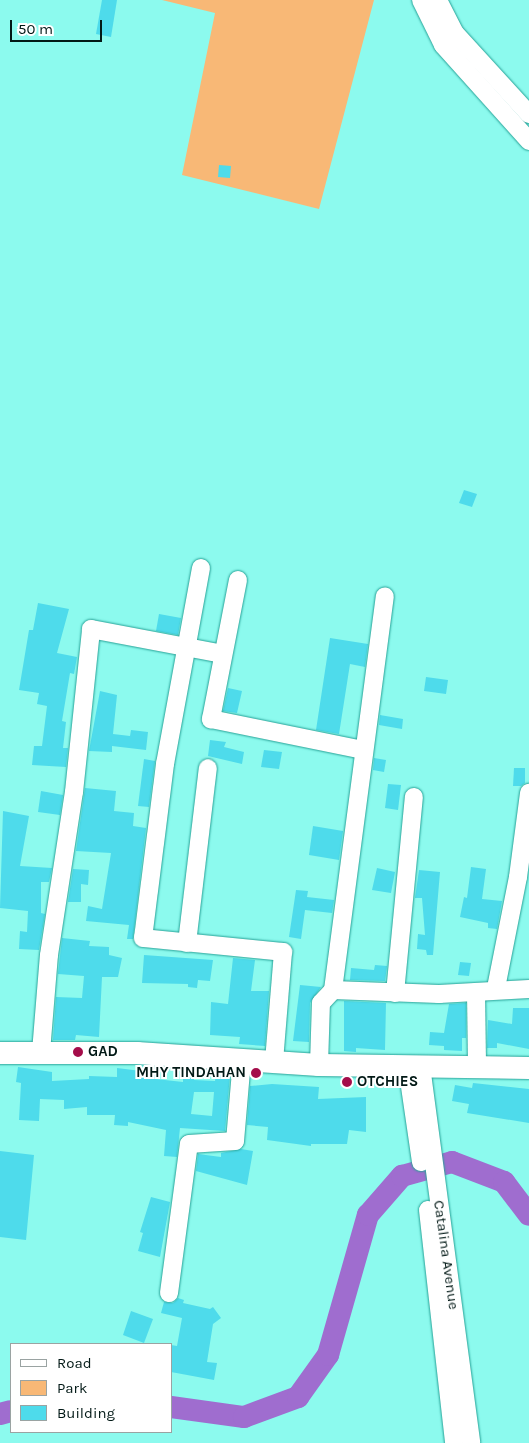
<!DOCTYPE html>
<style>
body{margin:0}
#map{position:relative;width:529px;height:1443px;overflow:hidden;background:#8cfaee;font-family:Karla,sans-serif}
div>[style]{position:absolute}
.green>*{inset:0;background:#f8b876}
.river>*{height:22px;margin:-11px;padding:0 11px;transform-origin:11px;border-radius:11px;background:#9f6dcf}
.building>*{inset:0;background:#4edbeb}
.roads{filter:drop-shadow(0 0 1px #27a297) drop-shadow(0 0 1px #27a297)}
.minor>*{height:18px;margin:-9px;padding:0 9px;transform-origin:9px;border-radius:9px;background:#fff}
.major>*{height:22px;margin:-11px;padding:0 11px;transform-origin:11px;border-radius:11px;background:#fff}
.dots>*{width:14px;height:14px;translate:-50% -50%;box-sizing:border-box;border:2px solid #fff;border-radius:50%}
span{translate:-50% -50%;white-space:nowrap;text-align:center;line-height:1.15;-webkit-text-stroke:4px #fff;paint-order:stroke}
.poi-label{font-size:15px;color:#021916;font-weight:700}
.left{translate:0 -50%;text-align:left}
.right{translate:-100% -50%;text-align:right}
.street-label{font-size:15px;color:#021916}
.legend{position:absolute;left:10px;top:1343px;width:162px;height:90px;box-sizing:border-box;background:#fff;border:1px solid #9aa3a2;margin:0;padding:6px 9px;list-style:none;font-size:15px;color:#021916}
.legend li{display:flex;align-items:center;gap:10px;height:25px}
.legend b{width:25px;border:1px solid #9aa3a2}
.scale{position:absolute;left:10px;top:20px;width:92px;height:22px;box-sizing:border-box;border:2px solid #021916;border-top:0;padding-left:6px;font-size:15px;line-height:18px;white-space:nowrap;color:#021916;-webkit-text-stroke:4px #fff;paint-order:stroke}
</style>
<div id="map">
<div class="green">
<div style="clip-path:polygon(162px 0,374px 0,319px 209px,182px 175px,215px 13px)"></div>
</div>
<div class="river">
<div style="left:171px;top:1407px;width:74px;rotate:7.8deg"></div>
<div style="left:244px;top:1417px;width:58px;rotate:-20.3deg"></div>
<div style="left:298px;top:1397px;width:52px;rotate:-54.5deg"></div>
<div style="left:328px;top:1355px;width:146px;rotate:-74.1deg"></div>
<div style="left:368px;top:1215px;width:52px;rotate:-48.9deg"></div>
<div style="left:402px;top:1176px;width:52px;rotate:-15.6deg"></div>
<div style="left:452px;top:1162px;width:56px;rotate:21deg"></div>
<div style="left:504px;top:1182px;width:41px;rotate:52.9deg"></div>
<div style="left:0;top:1414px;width:11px;rotate:-15deg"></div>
</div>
<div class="building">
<div style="clip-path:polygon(102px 0,117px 0,111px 37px,96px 34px)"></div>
<div style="clip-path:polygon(219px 165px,231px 166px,230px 178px,218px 177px)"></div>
<div style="clip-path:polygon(464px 490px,477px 494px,472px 507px,459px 503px)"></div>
<div style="clip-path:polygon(38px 603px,69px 609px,57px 653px,77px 657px,74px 674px,70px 673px,62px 721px,66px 722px,63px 748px,68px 748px,66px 767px,32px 765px,34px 746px,42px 746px,47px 706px,37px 704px,39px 693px,19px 690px,29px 630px,33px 630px)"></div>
<div style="clip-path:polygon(159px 614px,181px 618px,178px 635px,156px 631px)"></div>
<div style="clip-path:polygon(330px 638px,368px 644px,365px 667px,350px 664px,339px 734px,316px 730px)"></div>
<div style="clip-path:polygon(426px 677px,448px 680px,446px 694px,424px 691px)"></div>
<div style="clip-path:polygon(228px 688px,242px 691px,237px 713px,223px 711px)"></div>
<div style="clip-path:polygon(100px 691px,117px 695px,113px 734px,130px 736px,131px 730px,148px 732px,146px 750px,112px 746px,112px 752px,89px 751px)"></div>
<div style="clip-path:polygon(380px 715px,403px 719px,402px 729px,379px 725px)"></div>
<div style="clip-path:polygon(210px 740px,226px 742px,224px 747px,244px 752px,242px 764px,208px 756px)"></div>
<div style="clip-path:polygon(264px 750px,282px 752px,279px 769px,261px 767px)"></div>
<div style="clip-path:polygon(374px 758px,386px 760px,384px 772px,373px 770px)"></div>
<div style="clip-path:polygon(144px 759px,155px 761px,149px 807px,138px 806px)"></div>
<div style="clip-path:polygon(514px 768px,525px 768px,525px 783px,521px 786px,513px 786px)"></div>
<div style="clip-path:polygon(388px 784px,401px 785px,398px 810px,385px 808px)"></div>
<div style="clip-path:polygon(85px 788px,116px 791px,114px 811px,134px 813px,133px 826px,146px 828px,133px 939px,127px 939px,129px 925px,86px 921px,88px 906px,102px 909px,111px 853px,76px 851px)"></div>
<div style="clip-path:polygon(41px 791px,63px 795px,60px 815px,38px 812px)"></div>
<div style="clip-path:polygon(3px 811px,29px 816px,20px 866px,52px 868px,49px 882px,41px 882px,41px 913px,45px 914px,39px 950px,19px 949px,20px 931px,27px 932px,28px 911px,0 908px)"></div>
<div style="clip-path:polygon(313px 826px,343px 831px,339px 860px,309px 855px)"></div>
<div style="clip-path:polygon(471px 867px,486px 869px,482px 899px,502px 901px,497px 929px,488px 928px,488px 923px,460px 917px,464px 897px,467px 898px)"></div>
<div style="clip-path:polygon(377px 868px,395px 872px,391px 893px,372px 890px)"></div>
<div style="clip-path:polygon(73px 869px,89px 870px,88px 885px,81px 884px,81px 902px,68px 902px)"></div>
<div style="clip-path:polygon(419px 870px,440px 872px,433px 955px,427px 955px,426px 950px,417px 949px,418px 934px,425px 935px,422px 898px,415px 898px)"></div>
<div style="clip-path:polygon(296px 890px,308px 891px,307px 897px,334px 900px,332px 913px,305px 910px,301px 939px,289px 937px)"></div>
<div style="clip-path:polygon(62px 938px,90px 941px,89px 946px,109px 947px,109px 955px,122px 958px,118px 977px,102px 977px,99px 1037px,76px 1035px,75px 1040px,53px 1040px,56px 997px,82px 998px,84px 976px,58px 974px)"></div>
<div style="clip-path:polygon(144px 955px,213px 960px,210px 981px,198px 980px,197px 988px,188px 987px,188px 984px,142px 983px)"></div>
<div style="clip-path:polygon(233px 958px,255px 960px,251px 991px,269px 991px,265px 1046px,239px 1044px,240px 1037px,210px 1035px,211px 1002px,228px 1004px)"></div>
<div style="clip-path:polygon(460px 962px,471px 963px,469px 976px,458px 975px)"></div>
<div style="clip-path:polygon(375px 965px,387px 966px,385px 981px,350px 980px,351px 968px,374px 970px)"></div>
<div style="clip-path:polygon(300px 985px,321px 987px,310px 1003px,309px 1042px,293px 1041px)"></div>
<div style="clip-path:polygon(344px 1001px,386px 1003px,385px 1050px,356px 1048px,356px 1052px,344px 1051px)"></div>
<div style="clip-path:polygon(466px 1003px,466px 1038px,462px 1038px,462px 1051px,444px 1050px,444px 1046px,429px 1045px,430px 1032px,444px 1033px,449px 1004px)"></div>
<div style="clip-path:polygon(513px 1008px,529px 1008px,529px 1049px,497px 1043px,497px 1048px,487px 1048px,488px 1020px,512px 1024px)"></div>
<div style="clip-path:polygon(evenodd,18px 1067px,52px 1072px,52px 1081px,89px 1079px,89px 1076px,117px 1077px,117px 1068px,157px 1073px,156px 1079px,183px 1082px,183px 1075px,194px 1076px,194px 1080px,215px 1081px,216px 1074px,230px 1075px,225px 1131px,180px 1128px,177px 1157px,164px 1156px,166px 1130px,128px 1122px,128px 1126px,114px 1125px,115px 1115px,87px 1115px,87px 1107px,64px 1109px,64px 1100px,40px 1099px,39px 1121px,19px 1120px,21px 1083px,16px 1082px,18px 1067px,194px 1092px,214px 1092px,212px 1116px,191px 1114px,194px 1092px)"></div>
<div style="clip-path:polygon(473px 1083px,529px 1089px,529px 1123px,467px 1113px,469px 1104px,452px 1101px,455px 1085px,472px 1088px)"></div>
<div style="clip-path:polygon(272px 1084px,319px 1087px,318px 1099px,366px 1097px,366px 1132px,349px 1130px,347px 1144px,311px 1144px,311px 1146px,267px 1140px,268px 1127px,247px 1125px,250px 1086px)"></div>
<div style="clip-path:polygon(241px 1149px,253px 1151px,247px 1185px,196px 1171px,198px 1154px,221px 1157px,221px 1153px)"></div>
<div style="clip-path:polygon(0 1151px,34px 1155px,26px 1240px,0 1237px)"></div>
<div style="clip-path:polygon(151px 1197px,170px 1202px,160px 1257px,138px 1251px,143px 1233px,140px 1232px)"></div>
<div style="clip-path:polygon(178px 1298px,184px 1300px,183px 1303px,210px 1309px,213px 1307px,221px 1318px,213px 1324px,207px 1362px,217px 1363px,214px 1380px,171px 1372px,171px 1345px,177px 1346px,182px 1318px,161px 1313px,164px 1302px,173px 1303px)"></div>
<div style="clip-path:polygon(131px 1311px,153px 1319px,144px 1343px,123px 1335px)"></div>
</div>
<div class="roads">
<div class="minor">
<div style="left:421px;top:0;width:50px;rotate:63.9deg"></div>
<div style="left:443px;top:45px;width:129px;rotate:48.1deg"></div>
<div style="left:438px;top:0;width:36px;rotate:63deg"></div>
<div style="left:454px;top:32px;width:111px;rotate:47.6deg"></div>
<div style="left:201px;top:568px;width:199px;rotate:100.4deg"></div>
<div style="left:165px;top:764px;width:175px;rotate:97.2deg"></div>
<div style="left:143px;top:938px;width:141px;rotate:5.7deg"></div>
<div style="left:283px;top:952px;width:110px;rotate:94.7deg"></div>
<div style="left:238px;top:580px;width:142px;rotate:101deg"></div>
<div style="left:211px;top:719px;width:155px;rotate:11.5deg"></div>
<div style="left:187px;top:943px;width:176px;rotate:-83.2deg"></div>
<div style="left:496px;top:988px;width:113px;rotate:-78.8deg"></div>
<div style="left:518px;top:877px;width:85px;rotate:-82.5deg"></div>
<div style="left:333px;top:990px;width:106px;rotate:2.2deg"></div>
<div style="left:439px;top:994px;width:90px;rotate:-3.2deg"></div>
<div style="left:476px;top:992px;width:76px;rotate:89.2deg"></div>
<div style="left:395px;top:993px;width:197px;rotate:-84.5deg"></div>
<div style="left:41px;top:1052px;width:97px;rotate:-85.3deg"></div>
<div style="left:49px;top:955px;width:165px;rotate:-81.3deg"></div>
<div style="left:74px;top:792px;width:164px;rotate:-84deg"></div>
<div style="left:91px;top:629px;width:134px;rotate:10.7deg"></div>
<div style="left:319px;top:1065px;width:62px;rotate:-88.2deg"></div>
<div style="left:321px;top:1003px;width:18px;rotate:-47deg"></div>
<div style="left:333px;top:990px;width:397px;rotate:-82.5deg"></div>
<div style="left:407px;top:1066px;width:97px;rotate:81.7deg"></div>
<div style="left:421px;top:1066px;width:380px;rotate:82.4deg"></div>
<div style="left:428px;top:1210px;width:234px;rotate:83.6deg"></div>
<div style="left:169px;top:1293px;width:150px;rotate:-82.4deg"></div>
<div style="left:189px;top:1144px;width:46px;rotate:-3.7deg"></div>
<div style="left:235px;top:1141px;width:81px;rotate:-85.1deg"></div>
</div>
<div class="major">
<div style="left:0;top:1053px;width:137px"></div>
<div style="left:137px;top:1053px;width:182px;rotate:3.8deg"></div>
<div style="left:319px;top:1065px;width:210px;rotate:0.8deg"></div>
</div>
</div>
<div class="dots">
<div style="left:78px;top:1052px;background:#a40d4a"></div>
<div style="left:256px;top:1073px;background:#a40d4a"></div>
<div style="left:347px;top:1082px;background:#a40d4a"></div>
</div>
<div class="poi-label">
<span class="left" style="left:88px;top:1052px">GAD</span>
<span class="right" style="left:246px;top:1073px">MHY TINDAHAN</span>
<span class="left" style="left:357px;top:1082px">OTCHIES</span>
</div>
<div class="street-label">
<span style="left:446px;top:1255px;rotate:82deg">Catalina Avenue</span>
</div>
<ul class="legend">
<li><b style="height:6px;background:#fff"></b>Road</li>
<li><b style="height:14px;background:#f8b876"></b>Park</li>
<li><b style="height:14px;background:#4edbeb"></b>Building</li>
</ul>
<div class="scale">50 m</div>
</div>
